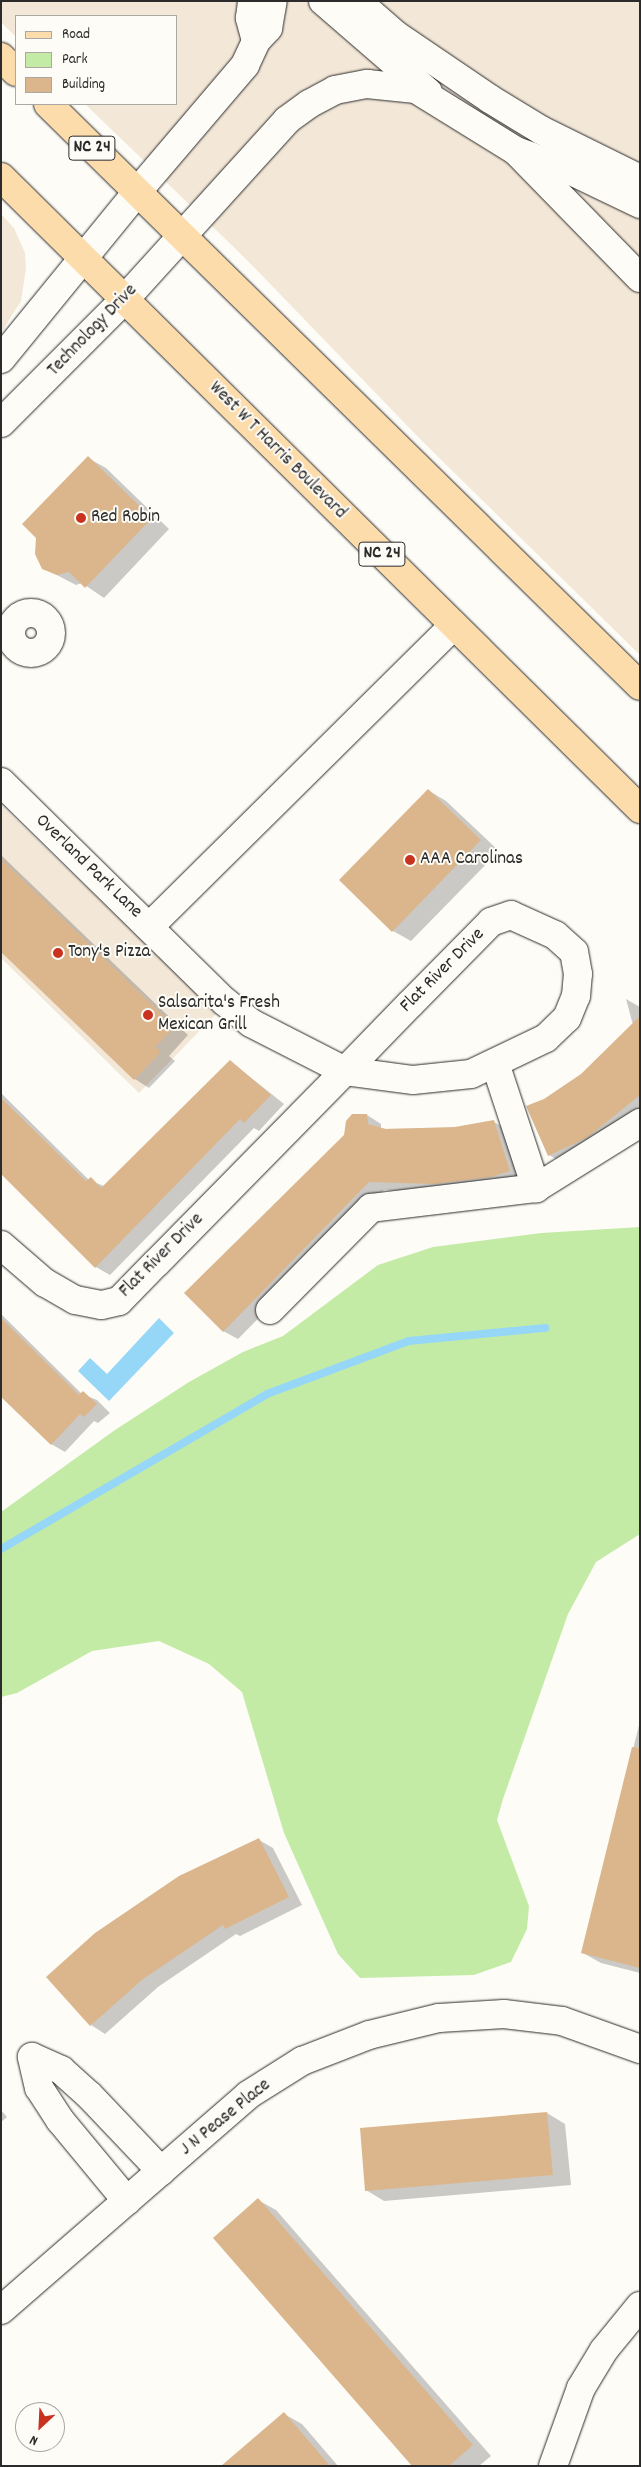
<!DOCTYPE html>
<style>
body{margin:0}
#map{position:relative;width:641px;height:2467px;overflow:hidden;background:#fdfcf7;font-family:Dekko,sans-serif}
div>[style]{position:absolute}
.built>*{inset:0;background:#f3e7d7}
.green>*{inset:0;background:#c4eba6}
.water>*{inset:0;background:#96d7f7}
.shadow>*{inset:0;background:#0003}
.stream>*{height:8px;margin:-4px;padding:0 4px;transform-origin:4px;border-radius:4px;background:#96d7f7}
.building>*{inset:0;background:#dbb68c}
.roads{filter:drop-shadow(0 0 1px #2b2b2b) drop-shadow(0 0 1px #2b2b2b)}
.minor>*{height:28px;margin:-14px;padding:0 14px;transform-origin:14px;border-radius:14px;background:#fdfcf7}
.minor>.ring{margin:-14px;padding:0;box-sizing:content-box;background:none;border:28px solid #fdfcf7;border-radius:50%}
.major>*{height:28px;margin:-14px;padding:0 14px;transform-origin:14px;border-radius:14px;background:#fddcac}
.dots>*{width:14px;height:14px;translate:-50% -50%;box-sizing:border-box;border:2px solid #fdfcf7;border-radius:50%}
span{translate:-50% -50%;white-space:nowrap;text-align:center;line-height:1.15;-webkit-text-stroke:4px #fdfcf7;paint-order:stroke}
.shield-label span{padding:1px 4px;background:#fdfcf7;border:1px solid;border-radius:4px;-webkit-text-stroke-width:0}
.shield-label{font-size:18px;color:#2b2b2b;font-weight:700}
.street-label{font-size:19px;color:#2b2b2b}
.poi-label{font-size:19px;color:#2b2b2b}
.left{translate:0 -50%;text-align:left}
.frame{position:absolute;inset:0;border:2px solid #2b2b2b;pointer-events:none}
.legend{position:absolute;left:15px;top:15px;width:162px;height:90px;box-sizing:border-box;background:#fdfcf7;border:1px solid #a9a8a5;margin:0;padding:6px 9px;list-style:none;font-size:15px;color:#2b2b2b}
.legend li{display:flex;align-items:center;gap:10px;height:25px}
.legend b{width:25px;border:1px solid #a9a8a5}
.north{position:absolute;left:15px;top:2402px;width:50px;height:50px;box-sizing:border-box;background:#fdfcf7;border:1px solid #a9a8a5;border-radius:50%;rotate:205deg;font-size:14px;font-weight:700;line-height:20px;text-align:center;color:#2b2b2b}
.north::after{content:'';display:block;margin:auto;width:18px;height:22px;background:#c8321e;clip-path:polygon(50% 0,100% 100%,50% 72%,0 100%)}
</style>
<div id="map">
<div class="built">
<div style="clip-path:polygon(1px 1px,640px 1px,640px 655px,423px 442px,245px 258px,85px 104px,176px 104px,176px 16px,16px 16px,16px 37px,1px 22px)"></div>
<div style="clip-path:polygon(1px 214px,14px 228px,25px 253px,26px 268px,21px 301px,1px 333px)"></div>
<div style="clip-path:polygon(1px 805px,217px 1013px,139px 1093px,1px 958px)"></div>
</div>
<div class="green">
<div style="clip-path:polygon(640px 1227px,640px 1534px,596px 1562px,568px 1614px,503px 1799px,497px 1820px,529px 1906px,527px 1929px,511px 1962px,474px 1975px,360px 1978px,338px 1954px,284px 1833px,242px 1692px,209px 1664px,159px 1641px,92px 1651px,17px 1693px,1px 1697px,1px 1512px,115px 1430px,189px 1382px,243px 1352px,283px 1336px,378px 1265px,433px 1247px,541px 1233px)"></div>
</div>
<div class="water">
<div style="clip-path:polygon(159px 1318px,174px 1333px,109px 1401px,78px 1371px,90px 1358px,107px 1374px)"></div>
</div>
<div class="shadow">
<div style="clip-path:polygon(88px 458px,106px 468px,169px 529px,104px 598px,82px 583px,76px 585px,43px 568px)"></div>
<div style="clip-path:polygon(428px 790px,446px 801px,499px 851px,411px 941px,393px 931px,341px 880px)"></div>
<div style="clip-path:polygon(1px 855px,188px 1035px,169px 1056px,175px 1061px,149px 1088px,135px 1079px,1px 951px)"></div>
<div style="clip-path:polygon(626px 999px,640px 1007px,640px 1114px,563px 1163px,549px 1155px,544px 1100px,582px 1075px,633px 1025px)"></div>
<div style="clip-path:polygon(230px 1061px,284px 1104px,259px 1131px,254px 1128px,110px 1275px,96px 1267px,1px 1172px,1px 1093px,89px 1180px,104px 1186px)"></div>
<div style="clip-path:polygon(367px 1115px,381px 1124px,381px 1129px,455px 1128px,494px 1122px,508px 1130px,524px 1179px,427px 1193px,384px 1190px,238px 1339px,223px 1331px)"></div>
<div style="clip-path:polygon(1px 1314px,82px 1394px,97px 1400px,110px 1413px,98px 1423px,94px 1421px,65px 1452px,51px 1444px,1px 1395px)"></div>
<div style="clip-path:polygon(640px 1721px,640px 1973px,601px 1963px,583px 1953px)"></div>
<div style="clip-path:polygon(259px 1840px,273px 1848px,302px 1905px,240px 1936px,236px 1934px,158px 1987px,105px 2034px,91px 2025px)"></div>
<div style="clip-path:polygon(1px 2110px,7px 2117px,1px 2122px)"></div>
<div style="clip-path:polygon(547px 2113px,565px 2124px,571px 2185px,384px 2201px,366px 2190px,361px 2129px)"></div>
<div style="clip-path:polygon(258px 2200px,276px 2210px,491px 2456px,479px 2466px,414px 2466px)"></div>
<div style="clip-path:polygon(284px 2414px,302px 2424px,338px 2466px,224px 2466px)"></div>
</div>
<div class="stream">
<div style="left:1px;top:1549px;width:308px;rotate:-30.2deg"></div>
<div style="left:267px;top:1394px;width:152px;rotate:-20.5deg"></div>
<div style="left:409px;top:1341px;width:137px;rotate:-5.5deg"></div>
</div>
<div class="building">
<div style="clip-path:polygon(88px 456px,152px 518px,85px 588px,69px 572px,57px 575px,42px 569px,35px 554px,36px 538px,22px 524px)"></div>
<div style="clip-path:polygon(428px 789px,481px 840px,392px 932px,339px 880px)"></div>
<div style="clip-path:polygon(1px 859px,175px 1027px,155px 1047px,161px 1052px,134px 1080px,1px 952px)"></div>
<div style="clip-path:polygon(640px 1016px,640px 1095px,588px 1137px,548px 1156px,526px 1106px,544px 1099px,581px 1074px)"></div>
<div style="clip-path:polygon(230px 1060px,271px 1095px,244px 1123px,240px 1119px,95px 1268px,1px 1174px,1px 1098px,86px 1181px,91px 1177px,101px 1188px)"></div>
<div style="clip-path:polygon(352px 1114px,367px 1114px,368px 1124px,386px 1129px,455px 1127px,494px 1120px,510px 1171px,491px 1177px,434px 1184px,369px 1182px,223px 1332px,184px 1293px,344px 1135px,346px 1121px)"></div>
<div style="clip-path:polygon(1px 1318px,79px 1395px,83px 1391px,97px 1404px,84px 1417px,80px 1414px,51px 1445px,1px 1397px)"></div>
<div style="clip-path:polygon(632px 1747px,640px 1748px,640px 1968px,581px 1953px)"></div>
<div style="clip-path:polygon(259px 1838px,289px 1897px,225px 1929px,223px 1925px,143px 1979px,90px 2026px,46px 1977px,95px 1933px,179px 1876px)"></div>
<div style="clip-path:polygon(547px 2112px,553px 2175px,365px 2191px,360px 2128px)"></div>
<div style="clip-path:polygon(258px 2198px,473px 2445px,449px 2466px,412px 2466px,213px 2238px)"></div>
<div style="clip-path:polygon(284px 2412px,330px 2466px,221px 2466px)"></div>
</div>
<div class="roads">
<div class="minor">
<div style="left:323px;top:1px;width:139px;rotate:40.9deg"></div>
<div style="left:357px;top:1px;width:52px;rotate:41.1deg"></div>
<div style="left:396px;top:35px;width:114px;rotate:34.2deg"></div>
<div style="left:490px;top:99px;width:60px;rotate:31.3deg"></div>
<div style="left:541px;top:130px;width:110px;rotate:26.3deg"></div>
<div style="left:256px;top:41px;width:18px;rotate:-47deg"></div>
<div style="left:268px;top:28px;width:27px;rotate:-80deg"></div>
<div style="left:517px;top:152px;width:176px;rotate:45.7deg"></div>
<div style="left:1px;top:359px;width:215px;rotate:-50.8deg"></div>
<div style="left:137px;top:192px;width:167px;rotate:-49.6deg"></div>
<div style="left:245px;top:65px;width:26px;rotate:-65deg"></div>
<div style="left:256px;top:41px;width:24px;rotate:-105deg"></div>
<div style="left:250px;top:18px;width:17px;rotate:-83deg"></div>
<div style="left:1px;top:423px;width:174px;rotate:-45deg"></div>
<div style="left:124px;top:300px;width:243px;rotate:-47.8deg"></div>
<div style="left:287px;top:120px;width:27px;rotate:-36deg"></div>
<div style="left:309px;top:104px;width:30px;rotate:-28deg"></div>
<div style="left:335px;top:90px;width:33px;rotate:-11deg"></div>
<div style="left:367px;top:84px;width:49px;rotate:5.8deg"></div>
<div style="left:416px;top:89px;width:118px;rotate:31.8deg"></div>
<div style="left:516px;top:151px;width:56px;rotate:19.7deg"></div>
<div style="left:569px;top:170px;width:79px;rotate:25.6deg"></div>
<div class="ring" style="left:11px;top:613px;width:12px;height:12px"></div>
<div style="left:1px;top:782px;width:313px;rotate:44.5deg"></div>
<div style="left:224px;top:1001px;width:35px;rotate:39deg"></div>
<div style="left:251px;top:1023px;width:106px;rotate:27.1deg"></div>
<div style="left:345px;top:1071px;width:69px;rotate:7.5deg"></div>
<div style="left:413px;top:1080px;width:58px;rotate:-5.9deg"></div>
<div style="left:471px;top:1074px;width:83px;rotate:-25.6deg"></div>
<div style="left:546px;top:1038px;width:29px;rotate:-44deg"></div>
<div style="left:567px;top:1018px;width:24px;rotate:-68deg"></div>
<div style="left:576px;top:996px;width:22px;rotate:-85deg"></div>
<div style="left:578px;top:974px;width:22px;rotate:-100deg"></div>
<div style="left:574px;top:952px;width:25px;rotate:-138deg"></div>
<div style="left:555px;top:935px;width:48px;rotate:-155.6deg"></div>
<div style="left:511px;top:915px;width:21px;rotate:161deg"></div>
<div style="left:491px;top:922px;width:115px;rotate:134.6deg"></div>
<div style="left:410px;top:1004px;width:93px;rotate:134.1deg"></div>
<div style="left:345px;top:1071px;width:269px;rotate:134.5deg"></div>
<div style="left:156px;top:1263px;width:53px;rotate:134.2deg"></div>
<div style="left:119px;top:1301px;width:18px;rotate:167deg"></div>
<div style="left:101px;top:1305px;width:26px;rotate:-169deg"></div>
<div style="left:75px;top:1300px;width:34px;rotate:-150deg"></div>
<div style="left:45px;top:1283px;width:58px;rotate:-139.2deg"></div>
<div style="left:149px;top:927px;width:429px;rotate:-44.7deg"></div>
<div style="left:495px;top:1063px;width:132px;rotate:71.8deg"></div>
<div style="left:536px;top:1188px;width:123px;rotate:-32deg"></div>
<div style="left:270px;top:1310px;width:144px;rotate:-45.3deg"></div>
<div style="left:371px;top:1208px;width:166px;rotate:-6.9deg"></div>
<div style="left:127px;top:2201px;width:105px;rotate:-129.6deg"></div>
<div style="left:60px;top:2120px;width:38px;rotate:-123deg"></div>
<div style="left:39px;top:2088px;width:32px;rotate:-103deg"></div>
<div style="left:32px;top:2057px;width:32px;rotate:24deg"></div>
<div style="left:61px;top:2070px;width:38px;rotate:42deg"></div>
<div style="left:89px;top:2095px;width:105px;rotate:46.5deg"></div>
<div style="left:1px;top:2310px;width:327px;rotate:-41deg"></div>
<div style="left:248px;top:2095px;width:64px;rotate:-32.2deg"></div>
<div style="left:302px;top:2061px;width:72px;rotate:-21.2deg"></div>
<div style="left:369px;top:2035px;width:72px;rotate:-13.7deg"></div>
<div style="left:439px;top:2018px;width:65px;rotate:-3.5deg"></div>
<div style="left:504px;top:2014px;width:58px;rotate:6.9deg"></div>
<div style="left:562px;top:2021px;width:83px;rotate:19.7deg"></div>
<div style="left:553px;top:2466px;width:83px;rotate:-70.3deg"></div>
<div style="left:581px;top:2388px;width:44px;rotate:-58.8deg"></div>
<div style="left:604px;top:2350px;width:57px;rotate:-50.7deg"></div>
</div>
<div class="major">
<div style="left:1px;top:57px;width:21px;rotate:45deg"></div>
<div style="left:48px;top:104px;width:830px;rotate:44.51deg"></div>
<div style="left:1px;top:177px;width:899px;rotate:44.68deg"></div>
</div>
</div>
<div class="dots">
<div style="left:81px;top:518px;background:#c8321e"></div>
<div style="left:410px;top:860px;background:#c8321e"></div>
<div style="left:58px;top:953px;background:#c8321e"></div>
<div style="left:148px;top:1015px;background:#c8321e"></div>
</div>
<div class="shield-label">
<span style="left:92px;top:148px">NC 24</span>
<span style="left:382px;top:554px">NC 24</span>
</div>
<div class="street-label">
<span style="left:93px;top:331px;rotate:-46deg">Technology Drive</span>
<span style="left:277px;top:451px;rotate:45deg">West W T Harris Boulevard</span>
<span style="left:88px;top:867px;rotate:44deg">Overland Park Lane</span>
<span style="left:443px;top:971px;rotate:-45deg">Flat River Drive</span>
<span style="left:162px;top:1256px;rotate:-45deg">Flat River Drive</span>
<span style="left:226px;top:2118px;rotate:-39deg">J N Pease Place</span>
</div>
<div class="poi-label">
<span class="left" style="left:91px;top:518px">Red Robin</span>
<span class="left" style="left:420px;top:860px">AAA Carolinas</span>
<span class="left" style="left:68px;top:953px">Tony's Pizza</span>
<span class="left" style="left:158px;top:1015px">Salsarita's Fresh<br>Mexican Grill</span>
</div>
<div class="frame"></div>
<ul class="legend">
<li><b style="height:6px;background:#fddcac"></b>Road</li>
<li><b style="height:14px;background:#c4eba6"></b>Park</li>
<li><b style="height:14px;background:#dbb68c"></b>Building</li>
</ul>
<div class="north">N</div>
</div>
